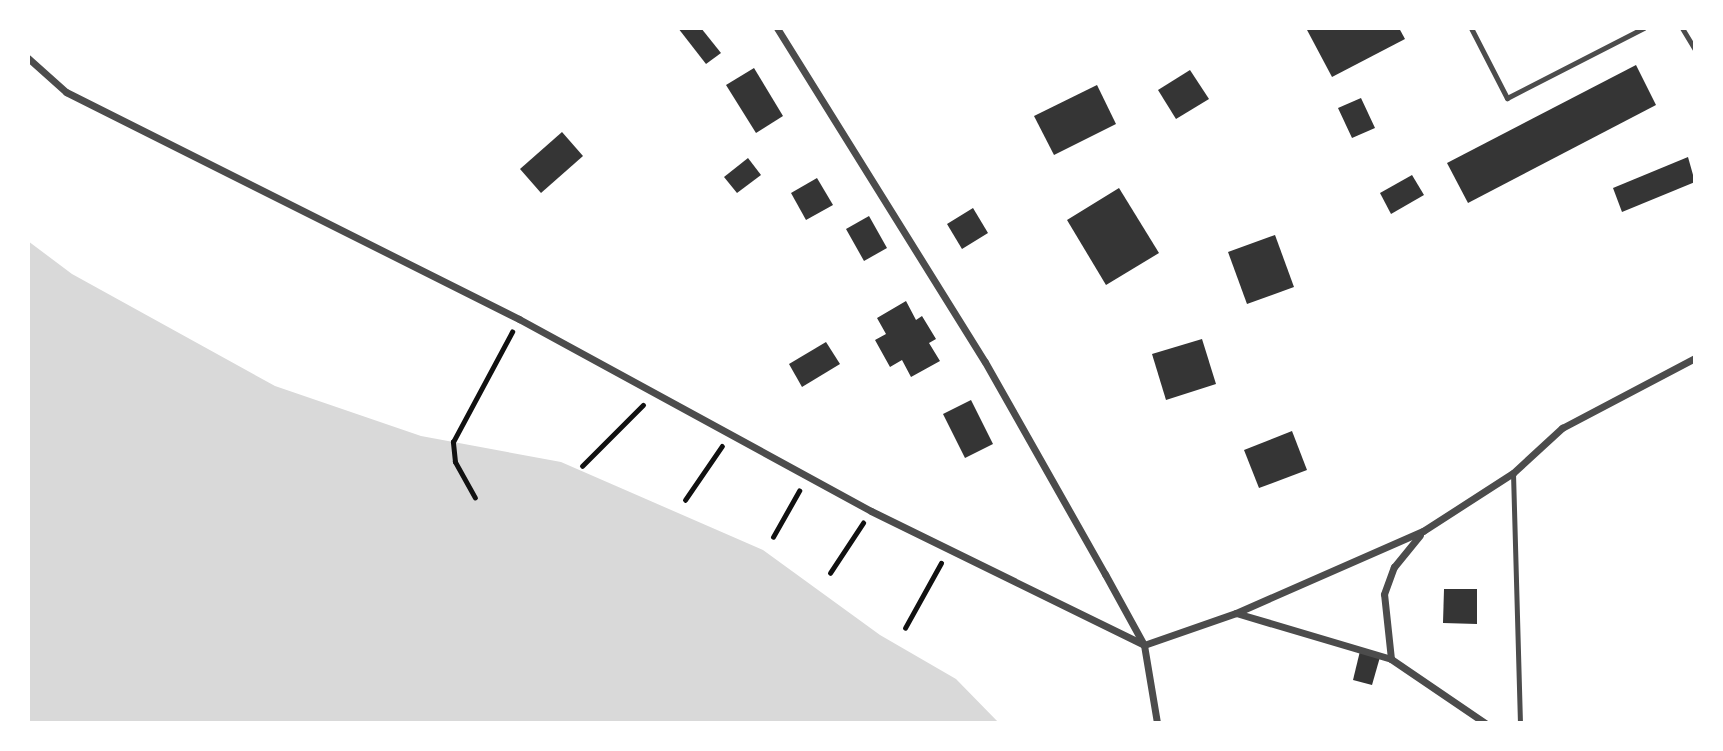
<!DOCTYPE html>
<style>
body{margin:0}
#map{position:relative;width:1723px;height:751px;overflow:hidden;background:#fff;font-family:"Fira Sans Condensed",sans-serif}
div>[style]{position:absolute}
.water>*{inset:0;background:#d9d9d9}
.building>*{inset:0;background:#353535}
.path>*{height:4.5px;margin:-2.25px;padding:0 2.25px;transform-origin:2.25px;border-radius:2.25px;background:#111}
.service>*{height:5px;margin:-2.5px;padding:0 2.5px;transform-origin:2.5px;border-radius:2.5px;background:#4c4c4c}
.minor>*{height:7px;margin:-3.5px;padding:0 3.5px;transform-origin:3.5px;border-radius:3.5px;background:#4c4c4c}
span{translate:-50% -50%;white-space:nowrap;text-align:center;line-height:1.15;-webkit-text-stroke:5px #fff;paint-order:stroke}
.frame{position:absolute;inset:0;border:30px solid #fff;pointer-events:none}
</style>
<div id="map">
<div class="water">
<div style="clip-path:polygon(28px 241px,72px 274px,275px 386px,421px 436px,561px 462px,763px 550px,880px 635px,956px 679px,999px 723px,28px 723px)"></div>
</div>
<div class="building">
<div style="clip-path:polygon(678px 28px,701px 28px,721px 53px,706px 64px)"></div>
<div style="clip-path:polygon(1306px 28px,1399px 28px,1405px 39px,1332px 77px)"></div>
<div style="clip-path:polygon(1636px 65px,1656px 105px,1468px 203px,1447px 163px)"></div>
<div style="clip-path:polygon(754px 68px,783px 116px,756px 133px,726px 85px)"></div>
<div style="clip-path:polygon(1190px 70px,1209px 99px,1176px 119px,1158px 90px)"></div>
<div style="clip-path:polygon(1097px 85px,1116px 124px,1054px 155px,1034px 116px)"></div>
<div style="clip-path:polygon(1361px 98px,1375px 128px,1352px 138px,1338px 108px)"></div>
<div style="clip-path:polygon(562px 132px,583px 156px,541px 193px,520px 169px)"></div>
<div style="clip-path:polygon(1688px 157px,1695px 182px,1622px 212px,1613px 188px)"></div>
<div style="clip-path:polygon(748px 158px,761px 175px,737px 193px,724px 177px)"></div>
<div style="clip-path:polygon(1412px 175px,1424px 195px,1391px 214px,1380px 193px)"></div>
<div style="clip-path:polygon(817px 178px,833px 205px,806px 220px,791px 193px)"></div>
<div style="clip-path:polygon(1119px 188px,1159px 253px,1106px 285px,1067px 220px)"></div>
<div style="clip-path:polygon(973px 208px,988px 233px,962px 249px,947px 224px)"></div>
<div style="clip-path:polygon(869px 216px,887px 248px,864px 261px,846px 229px)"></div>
<div style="clip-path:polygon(1275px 235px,1294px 287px,1247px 304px,1228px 252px)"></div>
<div style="clip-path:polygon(906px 301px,916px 320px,922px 316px,936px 339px,929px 343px,940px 361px,911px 377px,902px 360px,890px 367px,875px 340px,886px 334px,877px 318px)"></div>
<div style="clip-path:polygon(1202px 339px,1216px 384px,1166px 400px,1152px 354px)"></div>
<div style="clip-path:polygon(826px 342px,840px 364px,802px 387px,789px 364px)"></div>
<div style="clip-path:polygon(971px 400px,993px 444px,965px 458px,943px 414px)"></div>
<div style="clip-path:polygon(1292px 431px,1307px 470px,1259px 488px,1244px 450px)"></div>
<div style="clip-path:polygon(1444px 589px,1477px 589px,1477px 624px,1443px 623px)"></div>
<div style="clip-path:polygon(1360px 651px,1380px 657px,1372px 685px,1353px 680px)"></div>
</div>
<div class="path">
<div style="left:582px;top:466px;width:86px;rotate:-45deg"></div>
<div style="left:475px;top:498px;width:41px;rotate:-119.1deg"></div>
<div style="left:455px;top:462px;width:20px;rotate:-96deg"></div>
<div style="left:453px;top:442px;width:125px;rotate:-61.8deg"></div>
<div style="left:685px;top:500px;width:65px;rotate:-55.6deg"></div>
<div style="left:773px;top:537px;width:53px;rotate:-60.5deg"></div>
<div style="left:830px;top:573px;width:60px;rotate:-56.6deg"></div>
<div style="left:905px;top:628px;width:74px;rotate:-61deg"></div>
</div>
<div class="service">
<div style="left:1471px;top:28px;width:79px;rotate:62.8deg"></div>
<div style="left:1507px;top:98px;width:154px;rotate:-27.1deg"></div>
<div style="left:1682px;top:28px;width:26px;rotate:59deg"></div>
<div style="left:1513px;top:473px;width:250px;rotate:88.4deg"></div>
</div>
<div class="minor">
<div style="left:777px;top:28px;width:393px;rotate:58.1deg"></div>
<div style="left:985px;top:362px;width:244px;rotate:60.5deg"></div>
<div style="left:1105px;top:574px;width:81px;rotate:61.2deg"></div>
<div style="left:1144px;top:645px;width:79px;rotate:80.5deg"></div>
<div style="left:28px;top:58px;width:51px;rotate:41.8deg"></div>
<div style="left:66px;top:92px;width:507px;rotate:26.62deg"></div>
<div style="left:519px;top:319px;width:401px;rotate:28.6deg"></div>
<div style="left:871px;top:511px;width:304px;rotate:26.1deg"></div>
<div style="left:1144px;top:645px;width:97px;rotate:-19.2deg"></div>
<div style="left:1236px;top:613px;width:204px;rotate:-23.7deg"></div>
<div style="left:1423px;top:531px;width:107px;rotate:-32.8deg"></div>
<div style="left:1513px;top:473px;width:67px;rotate:-42.6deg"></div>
<div style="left:1562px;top:428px;width:150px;rotate:-27.8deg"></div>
<div style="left:1236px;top:613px;width:162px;rotate:16.5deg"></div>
<div style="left:1391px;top:659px;width:114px;rotate:34.2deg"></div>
<div style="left:1391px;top:659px;width:65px;rotate:-96.1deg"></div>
<div style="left:1384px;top:594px;width:29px;rotate:-70deg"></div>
<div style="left:1394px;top:567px;width:41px;rotate:-50.9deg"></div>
</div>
<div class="frame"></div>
</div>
